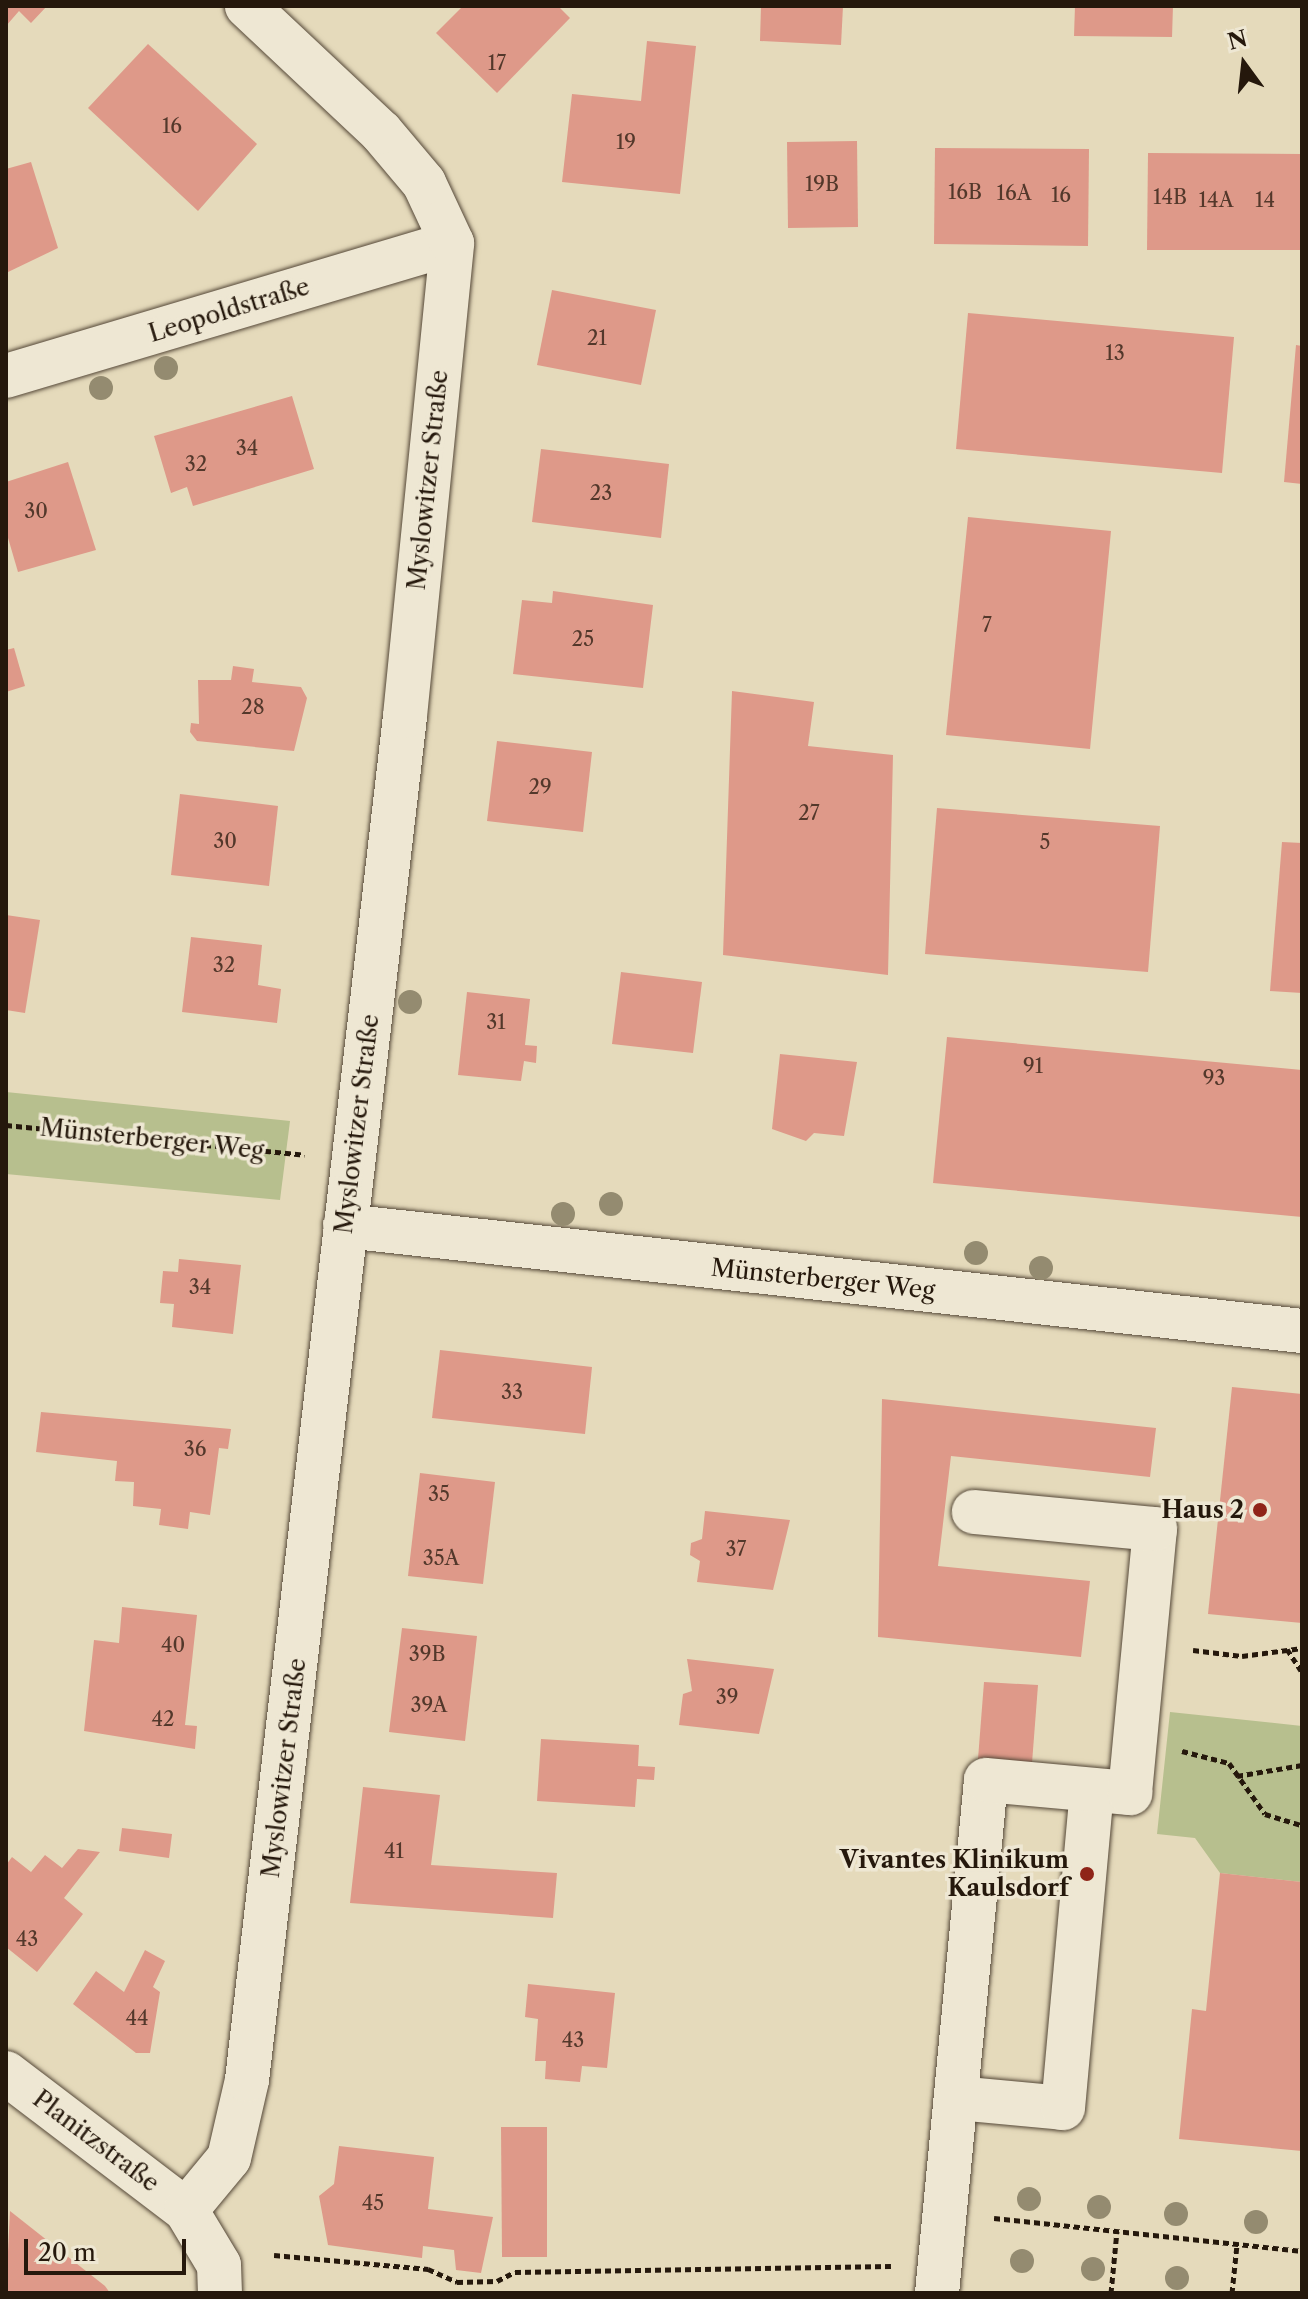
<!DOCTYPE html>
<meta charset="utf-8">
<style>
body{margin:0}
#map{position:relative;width:1308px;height:2299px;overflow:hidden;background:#e5dabb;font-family:"Libre Caslon Text",serif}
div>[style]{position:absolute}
.green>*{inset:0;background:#b7bf8e}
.building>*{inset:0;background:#de9989}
.path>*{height:5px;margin-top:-2.5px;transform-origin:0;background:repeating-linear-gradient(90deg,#25180c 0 6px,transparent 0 10px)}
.roads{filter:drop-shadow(0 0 2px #554838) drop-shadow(0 0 2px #554838)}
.minor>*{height:44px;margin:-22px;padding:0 22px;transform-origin:22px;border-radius:22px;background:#eee7d3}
.trees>*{width:24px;height:24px;margin:-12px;border-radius:50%;background:#948b70}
.dots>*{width:22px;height:22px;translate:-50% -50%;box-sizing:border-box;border:4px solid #eee7d3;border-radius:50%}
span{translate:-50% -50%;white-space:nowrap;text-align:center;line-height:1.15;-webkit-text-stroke:7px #eee7d3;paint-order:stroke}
.number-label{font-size:20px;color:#53382b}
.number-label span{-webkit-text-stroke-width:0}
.street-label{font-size:24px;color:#25180c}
.poi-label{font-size:24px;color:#25180c;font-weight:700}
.right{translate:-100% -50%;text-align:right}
.frame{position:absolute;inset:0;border:8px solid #25180c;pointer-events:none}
.north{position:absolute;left:1204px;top:24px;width:80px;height:80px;-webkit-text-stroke:6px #eee7d3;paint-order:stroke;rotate:345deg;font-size:22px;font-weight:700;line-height:32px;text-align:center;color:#25180c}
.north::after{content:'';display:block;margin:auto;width:28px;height:36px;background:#25180c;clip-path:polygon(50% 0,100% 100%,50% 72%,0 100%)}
.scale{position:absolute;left:24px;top:2239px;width:162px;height:36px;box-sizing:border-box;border:4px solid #25180c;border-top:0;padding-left:10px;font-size:24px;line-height:28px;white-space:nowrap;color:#25180c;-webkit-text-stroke:6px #eee7d3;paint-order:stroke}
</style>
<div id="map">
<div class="green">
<div style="clip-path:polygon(6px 1092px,290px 1121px,280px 1200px,6px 1174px)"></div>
<div style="clip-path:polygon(1170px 1712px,1302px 1726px,1302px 1882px,1220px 1873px,1195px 1838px,1157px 1834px)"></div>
</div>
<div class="building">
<div style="clip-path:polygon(6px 6px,47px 6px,31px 23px,19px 11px,6px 26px)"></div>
<div style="clip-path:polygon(463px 6px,558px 6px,570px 18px,497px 93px,436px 33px)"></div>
<div style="clip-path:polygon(761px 6px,843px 6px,841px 45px,760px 41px)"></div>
<div style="clip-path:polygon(1075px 6px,1173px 6px,1172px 37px,1074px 36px)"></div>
<div style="clip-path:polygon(647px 41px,696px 46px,680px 194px,562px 182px,572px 94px,641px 101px)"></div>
<div style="clip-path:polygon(148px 44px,257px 144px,198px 211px,88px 108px)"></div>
<div style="clip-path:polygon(857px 141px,858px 227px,788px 228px,787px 142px)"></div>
<div style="clip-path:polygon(935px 148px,1089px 149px,1088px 246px,934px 244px)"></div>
<div style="clip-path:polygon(1148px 153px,1302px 154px,1301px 250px,1147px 250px)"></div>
<div style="clip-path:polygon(31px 162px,58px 248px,6px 273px,6px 169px)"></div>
<div style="clip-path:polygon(552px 290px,656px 310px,641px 385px,537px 365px)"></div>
<div style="clip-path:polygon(968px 313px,1234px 337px,1222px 473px,956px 449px)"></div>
<div style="clip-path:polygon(1296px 345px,1302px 346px,1302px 484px,1284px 482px)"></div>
<div style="clip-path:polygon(292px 396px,314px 469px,193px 506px,187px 487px,171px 493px,154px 436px)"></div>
<div style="clip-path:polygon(541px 449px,669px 464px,661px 538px,532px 522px)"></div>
<div style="clip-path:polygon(68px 462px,96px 550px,18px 572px,6px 531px,6px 482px)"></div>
<div style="clip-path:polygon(968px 517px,1111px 531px,1090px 749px,946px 735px)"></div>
<div style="clip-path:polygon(553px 591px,653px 605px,643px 688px,513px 674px,522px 600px,552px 603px)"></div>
<div style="clip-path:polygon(14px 648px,25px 686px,6px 692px,6px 650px)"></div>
<div style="clip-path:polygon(233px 666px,254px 669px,252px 682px,301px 687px,307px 698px,294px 751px,197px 741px,190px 732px,191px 723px,199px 724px,198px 680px,231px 680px)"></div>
<div style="clip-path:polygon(732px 691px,814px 702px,808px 746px,893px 755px,888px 975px,723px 955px)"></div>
<div style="clip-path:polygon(497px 741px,592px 752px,583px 832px,487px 821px)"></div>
<div style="clip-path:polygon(180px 794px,278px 806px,269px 886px,171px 875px)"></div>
<div style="clip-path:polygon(937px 808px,1160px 826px,1148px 972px,925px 954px)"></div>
<div style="clip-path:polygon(1282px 842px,1302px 843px,1302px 993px,1270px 991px)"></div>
<div style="clip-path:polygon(6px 915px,40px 920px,25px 1013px,6px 1010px)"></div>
<div style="clip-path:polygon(191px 937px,262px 945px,258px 985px,281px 989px,277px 1023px,182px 1012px)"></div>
<div style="clip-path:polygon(621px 972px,702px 982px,693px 1053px,612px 1044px)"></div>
<div style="clip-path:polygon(467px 992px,530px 999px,525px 1045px,537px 1046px,536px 1063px,524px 1061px,521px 1081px,458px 1075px)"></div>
<div style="clip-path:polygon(947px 1037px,1302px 1070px,1302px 1217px,933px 1183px)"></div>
<div style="clip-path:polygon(780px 1054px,857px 1062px,844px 1136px,814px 1133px,806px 1141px,772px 1129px)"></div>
<div style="clip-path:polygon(179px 1259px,241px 1265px,233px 1334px,172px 1327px,174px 1304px,160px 1303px,163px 1271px,178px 1272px)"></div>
<div style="clip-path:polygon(440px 1350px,592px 1367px,585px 1434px,432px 1418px)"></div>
<div style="clip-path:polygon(1232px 1387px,1302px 1394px,1302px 1623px,1208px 1614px)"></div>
<div style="clip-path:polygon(882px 1399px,1156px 1428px,1150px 1477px,951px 1456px,938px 1566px,1090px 1581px,1081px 1657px,878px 1637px)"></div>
<div style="clip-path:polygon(41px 1412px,231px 1429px,228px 1449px,219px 1448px,210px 1515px,190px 1512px,188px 1529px,159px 1525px,161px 1509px,133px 1506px,134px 1482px,115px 1481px,117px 1461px,36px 1452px)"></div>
<div style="clip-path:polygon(420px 1473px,495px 1482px,483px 1584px,408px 1576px)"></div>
<div style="clip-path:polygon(705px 1511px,790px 1520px,773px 1590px,697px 1582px,700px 1561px,690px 1555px,691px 1543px,702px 1539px)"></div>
<div style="clip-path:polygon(122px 1607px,197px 1615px,185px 1725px,197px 1726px,195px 1749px,84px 1731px,94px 1640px,119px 1643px)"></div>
<div style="clip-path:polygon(402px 1628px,477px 1636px,465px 1741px,389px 1732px)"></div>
<div style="clip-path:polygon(687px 1659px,774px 1669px,759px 1734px,679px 1725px,683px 1694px,692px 1691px)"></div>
<div style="clip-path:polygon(984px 1682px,1038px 1685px,1032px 1763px,978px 1759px)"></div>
<div style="clip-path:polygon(541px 1739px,639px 1745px,638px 1766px,655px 1767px,654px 1780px,637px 1779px,635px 1807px,537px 1801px)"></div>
<div style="clip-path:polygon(363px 1787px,440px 1795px,431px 1865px,557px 1873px,553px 1918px,350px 1903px)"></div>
<div style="clip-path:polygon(122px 1828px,172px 1834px,169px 1858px,119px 1851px)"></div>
<div style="clip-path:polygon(78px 1849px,100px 1852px,64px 1898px,83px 1914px,37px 1972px,6px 1947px,6px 1865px,12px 1857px,31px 1872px,45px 1855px,62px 1868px)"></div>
<div style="clip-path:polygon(1220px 1873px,1302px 1882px,1302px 2151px,1179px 2139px,1192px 2009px,1206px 2011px)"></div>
<div style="clip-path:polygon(145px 1950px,165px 1961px,153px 1987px,160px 1992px,150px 2053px,136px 2053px,73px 2004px,96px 1971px,124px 1992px)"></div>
<div style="clip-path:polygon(528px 1984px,615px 1993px,607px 2068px,582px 2066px,580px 2082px,545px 2079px,546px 2061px,535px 2061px,538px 2019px,525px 2017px)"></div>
<div style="clip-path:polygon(501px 2127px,547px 2127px,547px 2257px,502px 2257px)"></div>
<div style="clip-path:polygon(339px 2146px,434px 2157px,428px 2209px,493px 2217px,481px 2273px,456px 2270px,454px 2250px,423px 2246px,422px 2258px,328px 2245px,319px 2196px,334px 2184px)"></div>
<div style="clip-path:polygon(10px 2211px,105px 2286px,110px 2293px,6px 2293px)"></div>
</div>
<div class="path">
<div style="left:6px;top:1125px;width:300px;rotate:5.7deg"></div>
<div style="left:1287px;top:1649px;width:27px;rotate:57deg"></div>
<div style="left:1193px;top:1650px;width:49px;rotate:7deg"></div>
<div style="left:1242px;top:1656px;width:61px;rotate:-7.6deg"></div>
<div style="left:1182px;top:1751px;width:49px;rotate:14.3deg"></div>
<div style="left:1229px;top:1763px;width:62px;rotate:54.8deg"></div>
<div style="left:1265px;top:1814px;width:39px;rotate:17deg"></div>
<div style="left:1237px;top:1776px;width:66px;rotate:-9.6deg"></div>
<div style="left:994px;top:2218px;width:310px;rotate:6.1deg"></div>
<div style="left:274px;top:2255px;width:155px;rotate:5.2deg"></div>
<div style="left:428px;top:2269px;width:32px;rotate:24deg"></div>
<div style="left:457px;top:2282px;width:40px;rotate:-1.4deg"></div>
<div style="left:497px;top:2281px;width:20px;rotate:-27deg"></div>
<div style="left:515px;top:2272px;width:376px;rotate:-0.9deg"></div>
<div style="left:1111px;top:2293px;width:62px;rotate:-84.5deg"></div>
<div style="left:1232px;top:2293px;width:48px;rotate:-84.1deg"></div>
</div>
<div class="roads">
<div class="minor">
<div style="left:6px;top:376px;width:465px;rotate:-16.6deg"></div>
<div style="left:345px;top:1226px;width:963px;rotate:6.26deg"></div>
<div style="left:6px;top:2073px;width:226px;rotate:37.3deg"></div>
<div style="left:186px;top:2210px;width:64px;rotate:59deg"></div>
<div style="left:219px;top:2265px;width:28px;rotate:88deg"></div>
<div style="left:956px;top:2098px;width:107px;rotate:5.3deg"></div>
<div style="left:1063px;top:2108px;width:319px;rotate:-84.8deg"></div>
<div style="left:186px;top:2210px;width:67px;rotate:-50.4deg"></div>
<div style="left:229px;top:2158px;width:80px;rotate:-77deg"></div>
<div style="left:247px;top:2080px;width:1373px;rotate:-83.39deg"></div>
<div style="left:405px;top:716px;width:475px;rotate:-84.3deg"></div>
<div style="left:452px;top:243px;width:66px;rotate:-115deg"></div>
<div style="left:424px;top:183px;width:67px;rotate:-130.1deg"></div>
<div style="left:381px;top:132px;width:184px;rotate:-136.8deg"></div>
<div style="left:937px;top:2293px;width:515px;rotate:-84.54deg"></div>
<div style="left:986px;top:1780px;width:145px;rotate:5.2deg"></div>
<div style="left:1130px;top:1793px;width:265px;rotate:-84.6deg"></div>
<div style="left:1155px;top:1529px;width:182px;rotate:-174.6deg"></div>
</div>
</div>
<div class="trees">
<div style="left:166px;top:368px"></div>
<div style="left:101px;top:388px"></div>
<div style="left:410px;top:1002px"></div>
<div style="left:611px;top:1204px"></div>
<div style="left:563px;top:1214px"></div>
<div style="left:976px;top:1253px"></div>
<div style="left:1041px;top:1268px"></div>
<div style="left:1029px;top:2199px"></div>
<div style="left:1099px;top:2207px"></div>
<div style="left:1176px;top:2214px"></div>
<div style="left:1256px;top:2222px"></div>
<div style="left:1022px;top:2261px"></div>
<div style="left:1093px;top:2269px"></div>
<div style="left:1177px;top:2278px"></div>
</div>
<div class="dots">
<div style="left:1260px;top:1510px;background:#8f2418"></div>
<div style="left:1087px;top:1874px;background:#8f2418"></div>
</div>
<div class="number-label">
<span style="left:497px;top:63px">17</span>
<span style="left:172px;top:126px">16</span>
<span style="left:626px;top:142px">19</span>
<span style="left:822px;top:184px">19B</span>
<span style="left:965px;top:192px">16B</span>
<span style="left:1014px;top:193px">16A</span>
<span style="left:1061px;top:195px">16</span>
<span style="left:1170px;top:197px">14B</span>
<span style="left:1216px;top:200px">14A</span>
<span style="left:1265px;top:200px">14</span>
<span style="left:597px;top:338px">21</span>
<span style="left:1115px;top:353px">13</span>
<span style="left:247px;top:448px">34</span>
<span style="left:196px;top:464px">32</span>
<span style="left:601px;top:493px">23</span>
<span style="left:36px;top:511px">30</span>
<span style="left:987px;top:625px">7</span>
<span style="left:583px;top:639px">25</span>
<span style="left:253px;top:707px">28</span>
<span style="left:540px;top:787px">29</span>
<span style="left:809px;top:813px">27</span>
<span style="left:225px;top:841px">30</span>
<span style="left:1045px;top:842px">5</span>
<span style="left:224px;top:965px">32</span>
<span style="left:496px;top:1022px">31</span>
<span style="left:1033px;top:1066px">91</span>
<span style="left:1214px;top:1078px">93</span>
<span style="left:200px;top:1287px">34</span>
<span style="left:512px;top:1392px">33</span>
<span style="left:195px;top:1449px">36</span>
<span style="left:439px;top:1494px">35</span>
<span style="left:736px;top:1549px">37</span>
<span style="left:441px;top:1558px">35A</span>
<span style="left:173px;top:1645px">40</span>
<span style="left:427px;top:1654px">39B</span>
<span style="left:727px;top:1697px">39</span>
<span style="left:429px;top:1705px">39A</span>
<span style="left:163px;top:1719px">42</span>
<span style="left:394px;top:1851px">41</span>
<span style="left:27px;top:1939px">43</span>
<span style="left:137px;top:2018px">44</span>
<span style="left:573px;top:2040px">43</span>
<span style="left:373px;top:2203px">45</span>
</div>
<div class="street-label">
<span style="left:229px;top:310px;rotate:-17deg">Leopoldstraße</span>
<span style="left:428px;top:480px;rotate:-84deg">Myslowitzer Straße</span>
<span style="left:357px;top:1124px;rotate:-83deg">Myslowitzer Straße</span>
<span style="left:152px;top:1139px;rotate:6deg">Münsterberger Weg</span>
<span style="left:823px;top:1279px;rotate:6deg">Münsterberger Weg</span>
<span style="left:284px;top:1768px;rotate:-83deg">Myslowitzer Straße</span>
<span style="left:96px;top:2141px;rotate:37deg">Planitzstraße</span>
</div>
<div class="poi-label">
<span class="right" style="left:1244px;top:1510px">Haus 2</span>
<span class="right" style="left:1069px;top:1874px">Vivantes Klinikum<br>Kaulsdorf</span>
</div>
<div class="frame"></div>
<div class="north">N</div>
<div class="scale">20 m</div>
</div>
